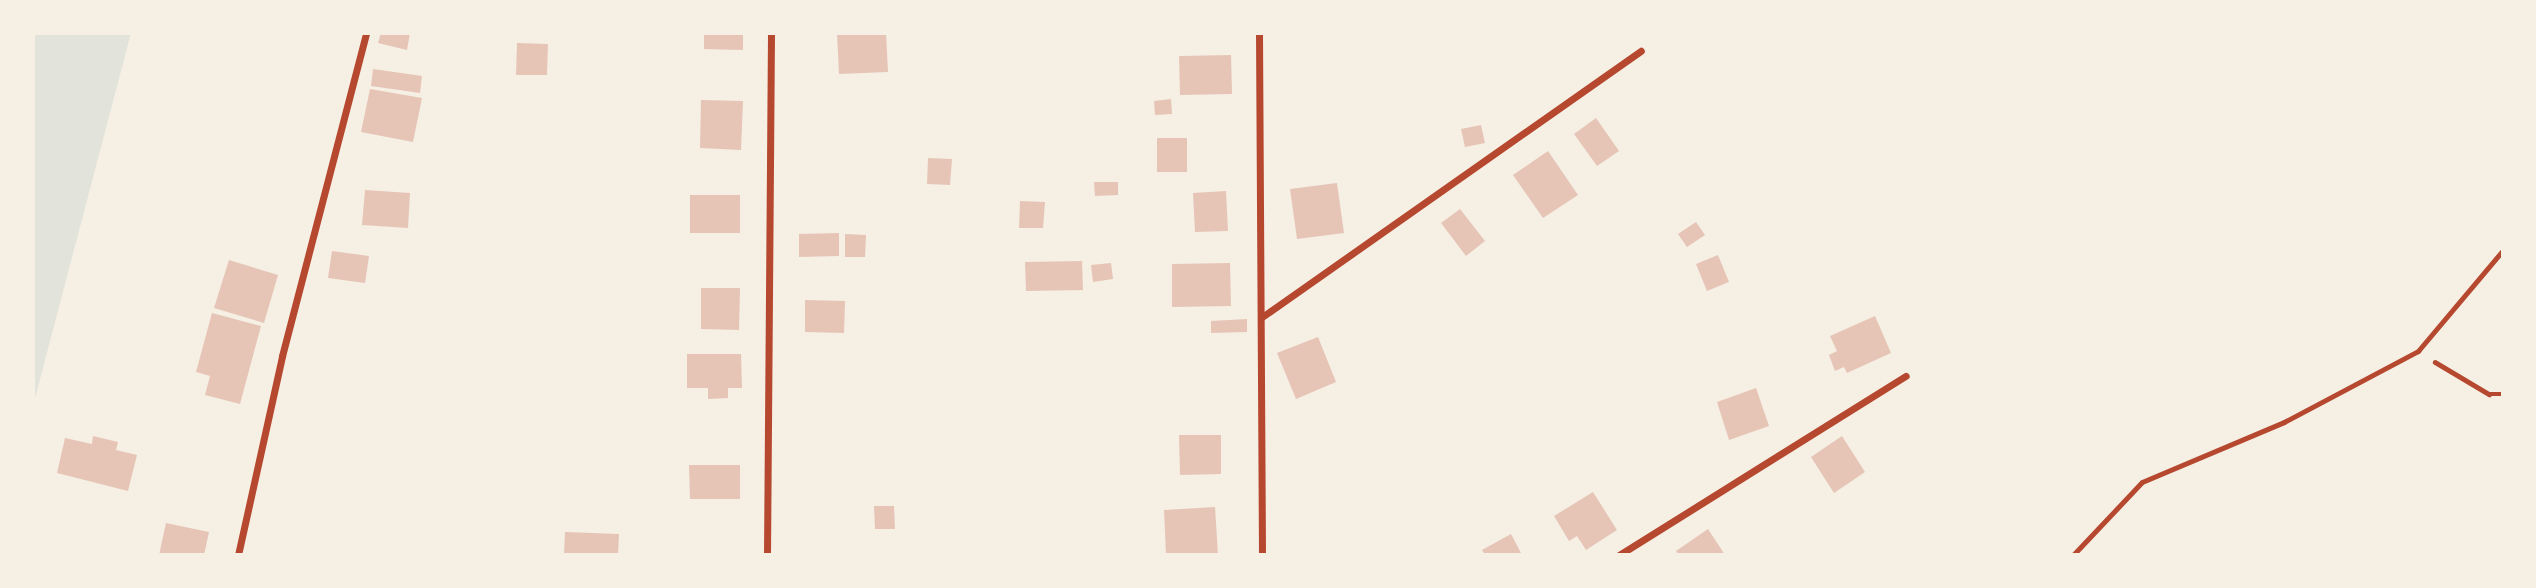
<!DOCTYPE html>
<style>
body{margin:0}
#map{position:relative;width:2536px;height:588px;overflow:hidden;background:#f6efe4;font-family:"Source Sans 3",sans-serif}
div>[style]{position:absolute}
.green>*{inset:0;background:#e2e4dc}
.building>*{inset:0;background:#e6c5b7}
.path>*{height:4.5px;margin:-2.25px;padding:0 2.25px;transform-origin:2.25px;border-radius:2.25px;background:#b5482f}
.service>*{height:5px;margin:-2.5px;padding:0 2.5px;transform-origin:2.5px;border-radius:2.5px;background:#b5482f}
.minor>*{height:7px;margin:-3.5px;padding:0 3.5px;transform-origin:3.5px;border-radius:3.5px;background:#b5482f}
span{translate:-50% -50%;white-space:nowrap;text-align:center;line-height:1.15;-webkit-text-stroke:7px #f6efe4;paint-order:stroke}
.frame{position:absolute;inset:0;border:35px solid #f6efe4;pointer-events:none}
</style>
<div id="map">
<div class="green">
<div style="clip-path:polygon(33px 33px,131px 33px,33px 406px)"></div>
</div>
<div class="building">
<div style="clip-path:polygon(381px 33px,410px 33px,407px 50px,378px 43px)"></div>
<div style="clip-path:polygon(704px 33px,743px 33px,743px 50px,704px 49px)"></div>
<div style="clip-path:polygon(837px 33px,886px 33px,888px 72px,839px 74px)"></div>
<div style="clip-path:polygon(517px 43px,548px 44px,547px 75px,516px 75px)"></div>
<div style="clip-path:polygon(1231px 55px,1232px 94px,1180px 95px,1179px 56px)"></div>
<div style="clip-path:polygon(373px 69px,422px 76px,420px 93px,371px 86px)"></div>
<div style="clip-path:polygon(370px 89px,422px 98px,413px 142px,361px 132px)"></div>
<div style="clip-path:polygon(1171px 99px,1172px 114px,1155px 115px,1154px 101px)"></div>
<div style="clip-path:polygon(701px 100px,743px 101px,741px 150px,700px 148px)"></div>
<div style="clip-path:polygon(1596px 118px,1619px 151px,1597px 166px,1574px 134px)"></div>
<div style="clip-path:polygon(1481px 125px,1485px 143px,1465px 147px,1461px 129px)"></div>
<div style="clip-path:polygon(1157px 138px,1187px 138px,1187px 172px,1157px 172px)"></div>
<div style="clip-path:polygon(1548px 151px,1578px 195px,1543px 218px,1513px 175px)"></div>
<div style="clip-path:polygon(928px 158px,952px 159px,950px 185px,927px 184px)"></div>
<div style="clip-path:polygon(1094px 182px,1118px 182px,1118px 195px,1095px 196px)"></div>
<div style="clip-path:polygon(1337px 183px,1344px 233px,1297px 239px,1290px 189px)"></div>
<div style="clip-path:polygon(365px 190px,410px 193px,408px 228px,362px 225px)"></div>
<div style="clip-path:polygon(1226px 191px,1228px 231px,1195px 232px,1193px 193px)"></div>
<div style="clip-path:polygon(690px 195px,740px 195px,740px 233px,690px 233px)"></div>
<div style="clip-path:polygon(1020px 201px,1045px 202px,1043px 228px,1019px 228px)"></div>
<div style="clip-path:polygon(1460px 209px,1485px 241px,1466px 256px,1441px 223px)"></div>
<div style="clip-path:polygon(1696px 222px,1705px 235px,1687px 247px,1678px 234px)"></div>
<div style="clip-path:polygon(839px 233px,839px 256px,799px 257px,799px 234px)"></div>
<div style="clip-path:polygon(845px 234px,866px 235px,865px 257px,845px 257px)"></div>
<div style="clip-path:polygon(332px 251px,369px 256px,365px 283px,328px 278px)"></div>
<div style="clip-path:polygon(1718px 255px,1729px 282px,1707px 291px,1696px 264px)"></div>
<div style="clip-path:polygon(229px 260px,278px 275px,264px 323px,214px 308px)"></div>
<div style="clip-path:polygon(1082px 261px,1083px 290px,1026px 291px,1025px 262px)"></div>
<div style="clip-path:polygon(1111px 263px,1113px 279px,1093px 282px,1091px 265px)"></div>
<div style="clip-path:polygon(1230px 263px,1231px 306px,1172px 307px,1172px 264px)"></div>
<div style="clip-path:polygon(701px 288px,740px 288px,739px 330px,701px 329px)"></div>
<div style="clip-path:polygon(805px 300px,845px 301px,844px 333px,805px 332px)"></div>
<div style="clip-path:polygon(212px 313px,261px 326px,240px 404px,205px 395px,210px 376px,196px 372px)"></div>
<div style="clip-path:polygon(1875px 316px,1891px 353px,1847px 373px,1844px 367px,1835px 371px,1829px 355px,1837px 351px,1830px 336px)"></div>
<div style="clip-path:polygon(1247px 319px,1247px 332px,1211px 333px,1211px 321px)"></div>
<div style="clip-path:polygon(1318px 337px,1336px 382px,1296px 399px,1277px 353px)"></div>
<div style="clip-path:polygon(687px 354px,741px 354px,742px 388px,728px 388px,728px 398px,708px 399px,708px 388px,687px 388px)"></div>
<div style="clip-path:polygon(1756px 388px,1769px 426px,1729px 440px,1717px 402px)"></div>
<div style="clip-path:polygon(1179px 435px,1221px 435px,1221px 474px,1180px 475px)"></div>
<div style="clip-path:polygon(93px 436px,118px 442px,116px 450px,137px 455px,128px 491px,57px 473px,65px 438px,92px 444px)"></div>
<div style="clip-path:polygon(1842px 436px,1865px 472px,1834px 493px,1811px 457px)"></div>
<div style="clip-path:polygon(689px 465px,740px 465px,740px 499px,690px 499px)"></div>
<div style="clip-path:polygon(1593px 492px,1617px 530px,1586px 550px,1577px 536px,1569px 541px,1554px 516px)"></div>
<div style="clip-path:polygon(874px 506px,894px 506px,895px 529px,875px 529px)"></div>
<div style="clip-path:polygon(1215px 507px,1218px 555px,1166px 555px,1164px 510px)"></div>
<div style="clip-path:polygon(166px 523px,209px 532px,204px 555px,159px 555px)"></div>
<div style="clip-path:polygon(1708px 529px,1725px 555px,1679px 555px,1676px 551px)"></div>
<div style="clip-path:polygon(565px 532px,619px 534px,618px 555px,564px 555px)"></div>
<div style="clip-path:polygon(1511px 534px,1522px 555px,1485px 555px,1482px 550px)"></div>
</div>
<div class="path">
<div style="left:2435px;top:362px;width:63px;rotate:30.7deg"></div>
<div style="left:2489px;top:394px;width:14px"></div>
</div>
<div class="service">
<div style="left:2073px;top:555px;width:100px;rotate:-46.6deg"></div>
<div style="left:2142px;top:482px;width:154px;rotate:-22.9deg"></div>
<div style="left:2284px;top:422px;width:152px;rotate:-27.9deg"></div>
<div style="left:2418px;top:351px;width:132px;rotate:-49.9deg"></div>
</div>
<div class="minor">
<div style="left:1259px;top:33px;width:522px;rotate:89.67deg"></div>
<div style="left:1262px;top:317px;width:463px;rotate:-35.1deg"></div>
<div style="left:238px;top:555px;width:204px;rotate:-77.5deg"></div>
<div style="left:282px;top:356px;width:334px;rotate:-75.4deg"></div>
<div style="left:767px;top:555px;width:522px;rotate:-89.56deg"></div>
<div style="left:1619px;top:555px;width:338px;rotate:-32deg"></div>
</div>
<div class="frame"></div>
</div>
